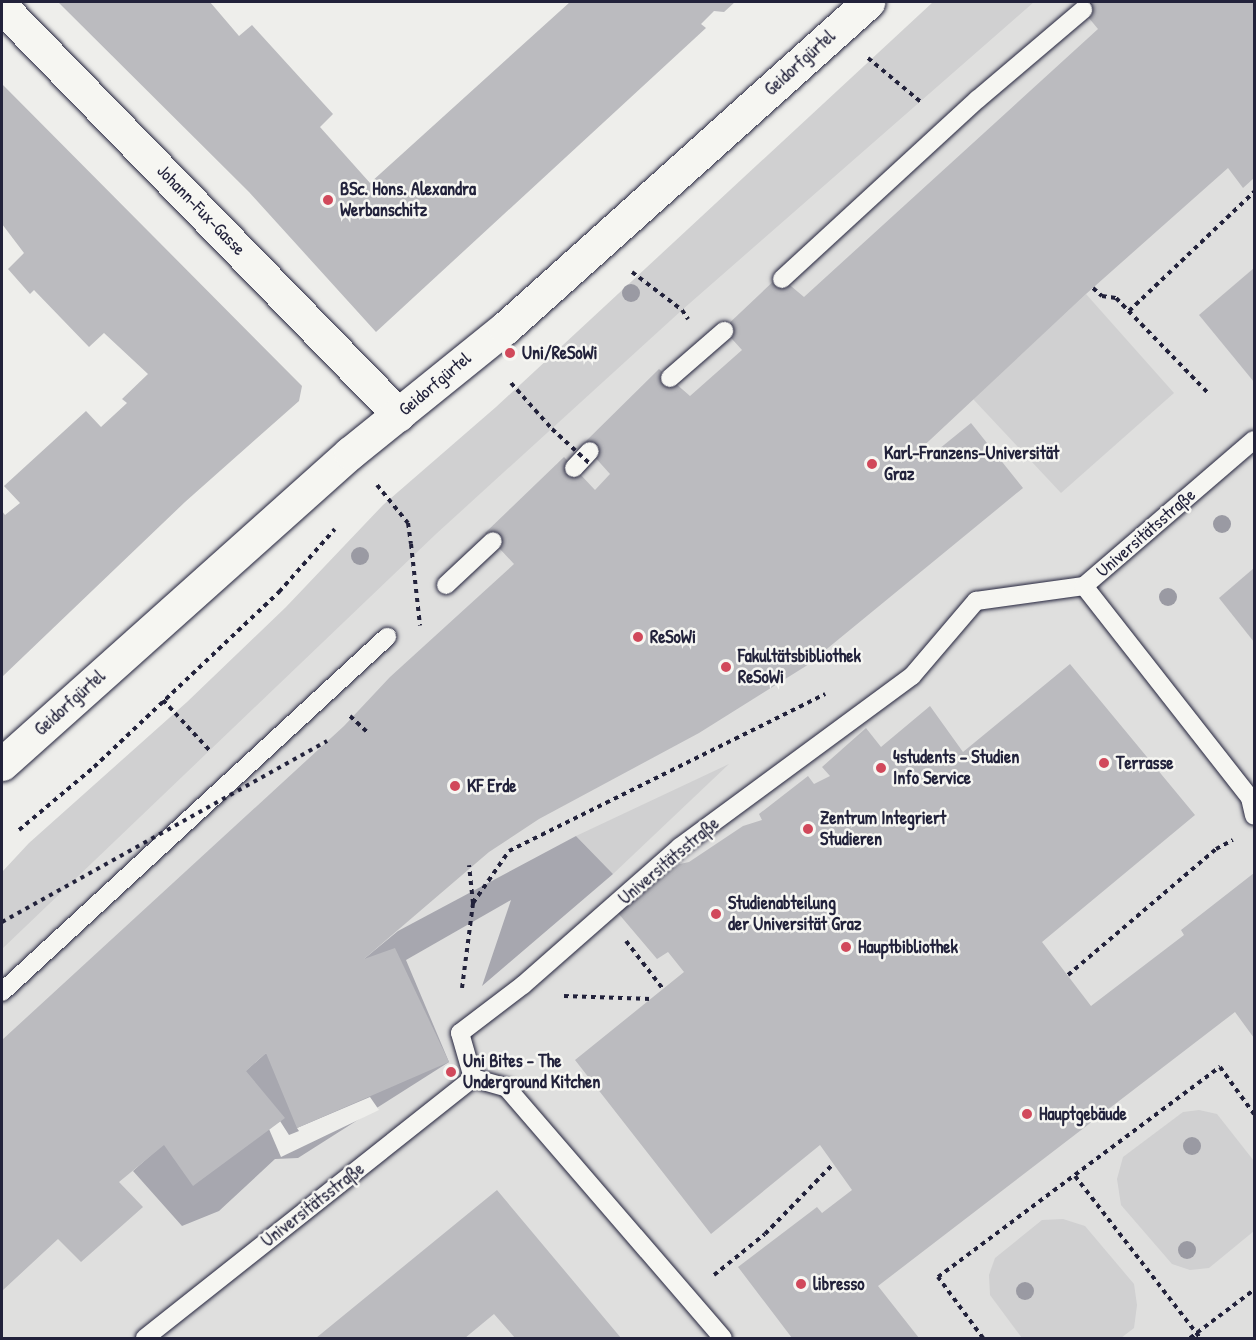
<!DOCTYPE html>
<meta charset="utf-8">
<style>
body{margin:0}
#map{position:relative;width:1256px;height:1340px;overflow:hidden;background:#eeeeeb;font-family:"Patrick Hand",sans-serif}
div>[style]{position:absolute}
.built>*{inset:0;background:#dfdfde}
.green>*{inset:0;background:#d0d0d1}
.water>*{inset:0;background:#a7a7af}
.pier>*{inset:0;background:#eeeeeb}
.building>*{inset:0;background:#bbbbbf}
.path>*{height:4px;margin-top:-2px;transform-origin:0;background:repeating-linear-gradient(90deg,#22223b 0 4.5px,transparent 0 9px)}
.roads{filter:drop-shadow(0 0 2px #22223b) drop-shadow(0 0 2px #22223b)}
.lane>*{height:18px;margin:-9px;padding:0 9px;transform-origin:9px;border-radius:9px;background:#f6f6f2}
.street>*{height:33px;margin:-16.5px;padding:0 16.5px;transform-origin:16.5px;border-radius:16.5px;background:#f6f6f2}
.path-bridge>*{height:4px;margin-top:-2px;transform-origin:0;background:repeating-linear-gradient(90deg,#22223b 0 4.5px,transparent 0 9px)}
.trees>*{width:18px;height:18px;margin:-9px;border-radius:50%;background:#9a9aa3}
.dots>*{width:16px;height:16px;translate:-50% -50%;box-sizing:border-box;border:3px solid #f6f6f2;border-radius:50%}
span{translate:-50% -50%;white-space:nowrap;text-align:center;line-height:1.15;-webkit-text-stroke:5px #f6f6f2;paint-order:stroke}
.street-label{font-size:18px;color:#22223b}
.poi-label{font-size:18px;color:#22223b;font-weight:700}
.left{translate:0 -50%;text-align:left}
.frame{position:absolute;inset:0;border:3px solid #22223b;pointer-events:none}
</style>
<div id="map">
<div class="built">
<div style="clip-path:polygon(978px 2px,1254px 2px,1254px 1338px,2px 1338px,2px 926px)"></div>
</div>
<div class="green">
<div style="clip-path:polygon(933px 2px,1034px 2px,682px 310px,436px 534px,2px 949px,2px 872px,29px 843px,187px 702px,286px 607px,383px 505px,496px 407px)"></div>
<div style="clip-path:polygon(1086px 294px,1174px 393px,1061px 493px,973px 399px)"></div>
<div style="clip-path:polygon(729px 764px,613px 874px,576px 836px)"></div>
<div style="clip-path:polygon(1199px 1110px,1217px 1114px,1254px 1161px,1254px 1231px,1209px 1268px,1190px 1270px,1172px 1264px,1121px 1205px,1117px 1179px,1123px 1157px,1183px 1112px)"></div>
<div style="clip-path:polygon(1063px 1219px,1085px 1226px,1134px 1284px,1137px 1305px,1134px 1328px,1121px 1338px,1022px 1338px,990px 1295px,989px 1275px,995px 1258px,1042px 1220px)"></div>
</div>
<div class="water">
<div style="clip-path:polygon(576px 836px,613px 874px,482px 986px,511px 900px,406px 960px,449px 1062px,298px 1158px,275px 1159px,219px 1211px,182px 1226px,133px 1171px,266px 1053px,312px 1093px,364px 959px,398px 931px)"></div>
</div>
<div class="pier">
<div style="clip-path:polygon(370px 1097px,379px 1110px,281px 1157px,269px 1129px,280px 1121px,289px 1135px,299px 1131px,297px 1128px)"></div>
</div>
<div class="building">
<div style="clip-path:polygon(58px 2px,210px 2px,239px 36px,252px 25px,333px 114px,320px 127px,370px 183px,570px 2px,735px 2px,724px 12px,714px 11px,701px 24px,706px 28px,376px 332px,249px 192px)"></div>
<div style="clip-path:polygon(1084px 2px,1254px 2px,1254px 178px,1243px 188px,1228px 168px,1086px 294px,915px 454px,923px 462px,971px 423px,1023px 488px,806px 666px,699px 733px,539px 819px,489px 852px,364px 959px,395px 948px,449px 1062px,297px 1128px,266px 1053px,246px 1071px,285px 1118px,193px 1186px,164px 1145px,119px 1182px,143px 1207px,81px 1262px,58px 1239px,2px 1291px,2px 1040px,344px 726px,390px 677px,514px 564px,485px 533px,564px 457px,595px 490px,610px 474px,583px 444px,659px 369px,690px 396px,742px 350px,723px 329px,779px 276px,804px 297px,1098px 29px,1079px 6px)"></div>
<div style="clip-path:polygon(2px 84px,302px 386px,299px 401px,185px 502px,2px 677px,2px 511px,5px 515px,20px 503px,4px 486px,86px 411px,101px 427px,127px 403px,122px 399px,148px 374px,104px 333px,89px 347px,34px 290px,30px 294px,8px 269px,24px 253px,2px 224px)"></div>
<div style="clip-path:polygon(1254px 268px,1254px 382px,1199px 315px)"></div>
<div style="clip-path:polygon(1254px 568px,1254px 642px,1219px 598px)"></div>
<div style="clip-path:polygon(1070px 664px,1195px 815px,1042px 942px,1091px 1006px,1184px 935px,1181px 930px,1254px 873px,1254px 1038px,1235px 1012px,878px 1286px,919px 1338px,792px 1338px,738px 1267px,817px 1207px,822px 1213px,852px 1190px,820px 1145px,711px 1234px,575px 1060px,684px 972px,668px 952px,657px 959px,618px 913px,659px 878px,661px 868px,689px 862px,743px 826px,762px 820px,759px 814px,808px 776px,814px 784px,830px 776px,822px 767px,866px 728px,881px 747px,930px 706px,963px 752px)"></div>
<div style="clip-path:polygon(497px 1190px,621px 1338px,515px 1338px,494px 1314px,465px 1338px,316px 1338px)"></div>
</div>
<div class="path">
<div style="left:868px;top:58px;width:70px;rotate:39.8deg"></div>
<div style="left:632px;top:272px;width:63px;rotate:37.2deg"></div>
<div style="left:682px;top:310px;width:11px;rotate:56deg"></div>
<div style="left:1093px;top:288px;width:12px;rotate:42deg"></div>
<div style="left:1102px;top:296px;width:14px;rotate:8deg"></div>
<div style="left:1116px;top:298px;width:132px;rotate:45.9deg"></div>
<div style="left:1129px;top:311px;width:173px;rotate:-43.6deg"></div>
<div style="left:511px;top:383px;width:62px;rotate:48.3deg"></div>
<div style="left:377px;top:485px;width:49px;rotate:50.8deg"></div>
<div style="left:408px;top:523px;width:21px;rotate:82deg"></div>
<div style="left:163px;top:700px;width:71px;rotate:47.3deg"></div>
<div style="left:350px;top:716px;width:26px;rotate:43deg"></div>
<div style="left:19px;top:830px;width:98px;rotate:-40deg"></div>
<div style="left:94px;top:767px;width:255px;rotate:-43.4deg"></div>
<div style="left:279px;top:592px;width:84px;rotate:-48.4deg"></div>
<div style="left:473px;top:903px;width:63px;rotate:-55.3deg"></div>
<div style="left:509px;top:851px;width:353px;rotate:-26.4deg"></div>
<div style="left:626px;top:941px;width:61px;rotate:52.4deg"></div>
<div style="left:1068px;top:975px;width:194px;rotate:-40.4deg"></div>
<div style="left:1216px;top:849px;width:19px;rotate:-28deg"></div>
<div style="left:462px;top:988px;width:86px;rotate:-82.6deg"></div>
<div style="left:473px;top:903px;width:38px;rotate:-96deg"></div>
<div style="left:564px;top:996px;width:87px;rotate:2deg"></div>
<div style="left:1075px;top:1176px;width:205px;rotate:52.3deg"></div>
<div style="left:714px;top:1275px;width:65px;rotate:-38.8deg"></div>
<div style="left:765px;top:1234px;width:98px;rotate:-45.8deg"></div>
<div style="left:983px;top:1338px;width:76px;rotate:-126.4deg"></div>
<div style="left:938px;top:1277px;width:352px;rotate:-36.7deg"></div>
<div style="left:1220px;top:1067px;width:58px;rotate:54.1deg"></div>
<div style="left:1190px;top:1338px;width:80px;rotate:-36.9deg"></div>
</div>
<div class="roads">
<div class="lane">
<div style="left:782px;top:279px;width:266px;rotate:-42.6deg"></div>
<div style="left:978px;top:99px;width:138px;rotate:-40.3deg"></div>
<div style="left:670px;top:378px;width:72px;rotate:-41deg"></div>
<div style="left:574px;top:468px;width:23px;rotate:-47deg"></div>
<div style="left:446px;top:585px;width:64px;rotate:-43.1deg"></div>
<div style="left:1084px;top:586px;width:269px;rotate:51.9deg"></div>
<div style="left:1250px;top:798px;width:18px;rotate:77deg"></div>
<div style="left:2px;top:992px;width:524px;rotate:-42.68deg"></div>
<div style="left:473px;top:1078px;width:35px;rotate:16deg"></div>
<div style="left:507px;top:1088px;width:330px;rotate:49.2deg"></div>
<div style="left:145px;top:1338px;width:419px;rotate:-38.4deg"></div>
<div style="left:473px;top:1078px;width:47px;rotate:-106.1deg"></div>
<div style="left:460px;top:1033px;width:79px;rotate:-37.3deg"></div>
<div style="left:523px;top:985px;width:209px;rotate:-41.3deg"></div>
<div style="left:680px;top:847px;width:288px;rotate:-36.4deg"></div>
<div style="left:912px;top:676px;width:99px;rotate:-49.5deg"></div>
<div style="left:976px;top:601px;width:109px;rotate:-7.9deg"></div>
<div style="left:1084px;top:586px;width:224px;rotate:-40.7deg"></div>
</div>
<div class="street">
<div style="left:2px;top:7px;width:569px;rotate:45.78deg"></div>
<div style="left:2px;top:764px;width:467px;rotate:-41.8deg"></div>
<div style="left:350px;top:453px;width:199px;rotate:-38.9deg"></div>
<div style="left:505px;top:328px;width:488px;rotate:-41.9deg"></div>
</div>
</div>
<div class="path-bridge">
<div style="left:552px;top:429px;width:50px;rotate:42.6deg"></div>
<div style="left:411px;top:544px;width:82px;rotate:83.7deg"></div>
<div style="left:2px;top:922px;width:372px;rotate:-29.1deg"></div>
</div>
<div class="trees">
<div style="left:631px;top:293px"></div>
<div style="left:1222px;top:524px"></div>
<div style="left:360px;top:556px"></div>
<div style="left:1168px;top:597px"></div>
<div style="left:1192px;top:1146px"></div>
<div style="left:1187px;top:1250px"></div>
<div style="left:1025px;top:1291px"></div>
</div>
<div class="dots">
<div style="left:328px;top:200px;background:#d1495b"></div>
<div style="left:510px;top:353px;background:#d1495b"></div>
<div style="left:872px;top:464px;background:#d1495b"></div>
<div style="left:638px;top:637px;background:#d1495b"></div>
<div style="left:726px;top:667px;background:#d1495b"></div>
<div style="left:1104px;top:763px;background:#d1495b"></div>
<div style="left:881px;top:768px;background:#d1495b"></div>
<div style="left:455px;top:786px;background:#d1495b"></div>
<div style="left:808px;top:829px;background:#d1495b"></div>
<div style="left:716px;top:914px;background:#d1495b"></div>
<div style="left:846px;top:947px;background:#d1495b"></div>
<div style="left:451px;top:1072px;background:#d1495b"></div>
<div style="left:1027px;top:1114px;background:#d1495b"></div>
<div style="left:801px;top:1284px;background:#d1495b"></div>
</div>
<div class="street-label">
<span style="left:800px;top:63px;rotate:-42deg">Geidorfgürtel</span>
<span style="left:201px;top:210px;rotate:46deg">Johann-Fux-Gasse</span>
<span style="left:435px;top:384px;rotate:-40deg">Geidorfgürtel</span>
<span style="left:1146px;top:533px;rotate:-41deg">Universitätsstraße</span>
<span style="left:70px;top:703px;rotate:-42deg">Geidorfgürtel</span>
<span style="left:669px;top:861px;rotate:-40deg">Universitätsstraße</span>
<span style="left:313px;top:1205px;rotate:-38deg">Universitätsstraße</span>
</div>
<div class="poi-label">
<span class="left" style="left:340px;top:200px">BSc. Hons. Alexandra<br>Werbanschitz</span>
<span class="left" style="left:522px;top:353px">Uni/ReSoWi</span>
<span class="left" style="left:884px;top:464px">Karl-Franzens-Universität<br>Graz</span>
<span class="left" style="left:650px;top:637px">ReSoWi</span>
<span class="left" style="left:738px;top:667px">Fakultätsbibliothek<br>ReSoWi</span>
<span class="left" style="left:893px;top:768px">4students – Studien<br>Info Service</span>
<span class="left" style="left:1116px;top:763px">Terrasse</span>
<span class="left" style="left:467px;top:786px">KF Erde</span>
<span class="left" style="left:820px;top:829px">Zentrum Integriert<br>Studieren</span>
<span class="left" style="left:728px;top:914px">Studienabteilung<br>der Universität Graz</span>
<span class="left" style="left:858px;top:947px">Hauptbibliothek</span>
<span class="left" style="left:463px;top:1072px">Uni Bites - The<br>Underground Kitchen</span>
<span class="left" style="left:1039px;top:1114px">Hauptgebäude</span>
<span class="left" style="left:813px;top:1284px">libresso</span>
</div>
<div class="frame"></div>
</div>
